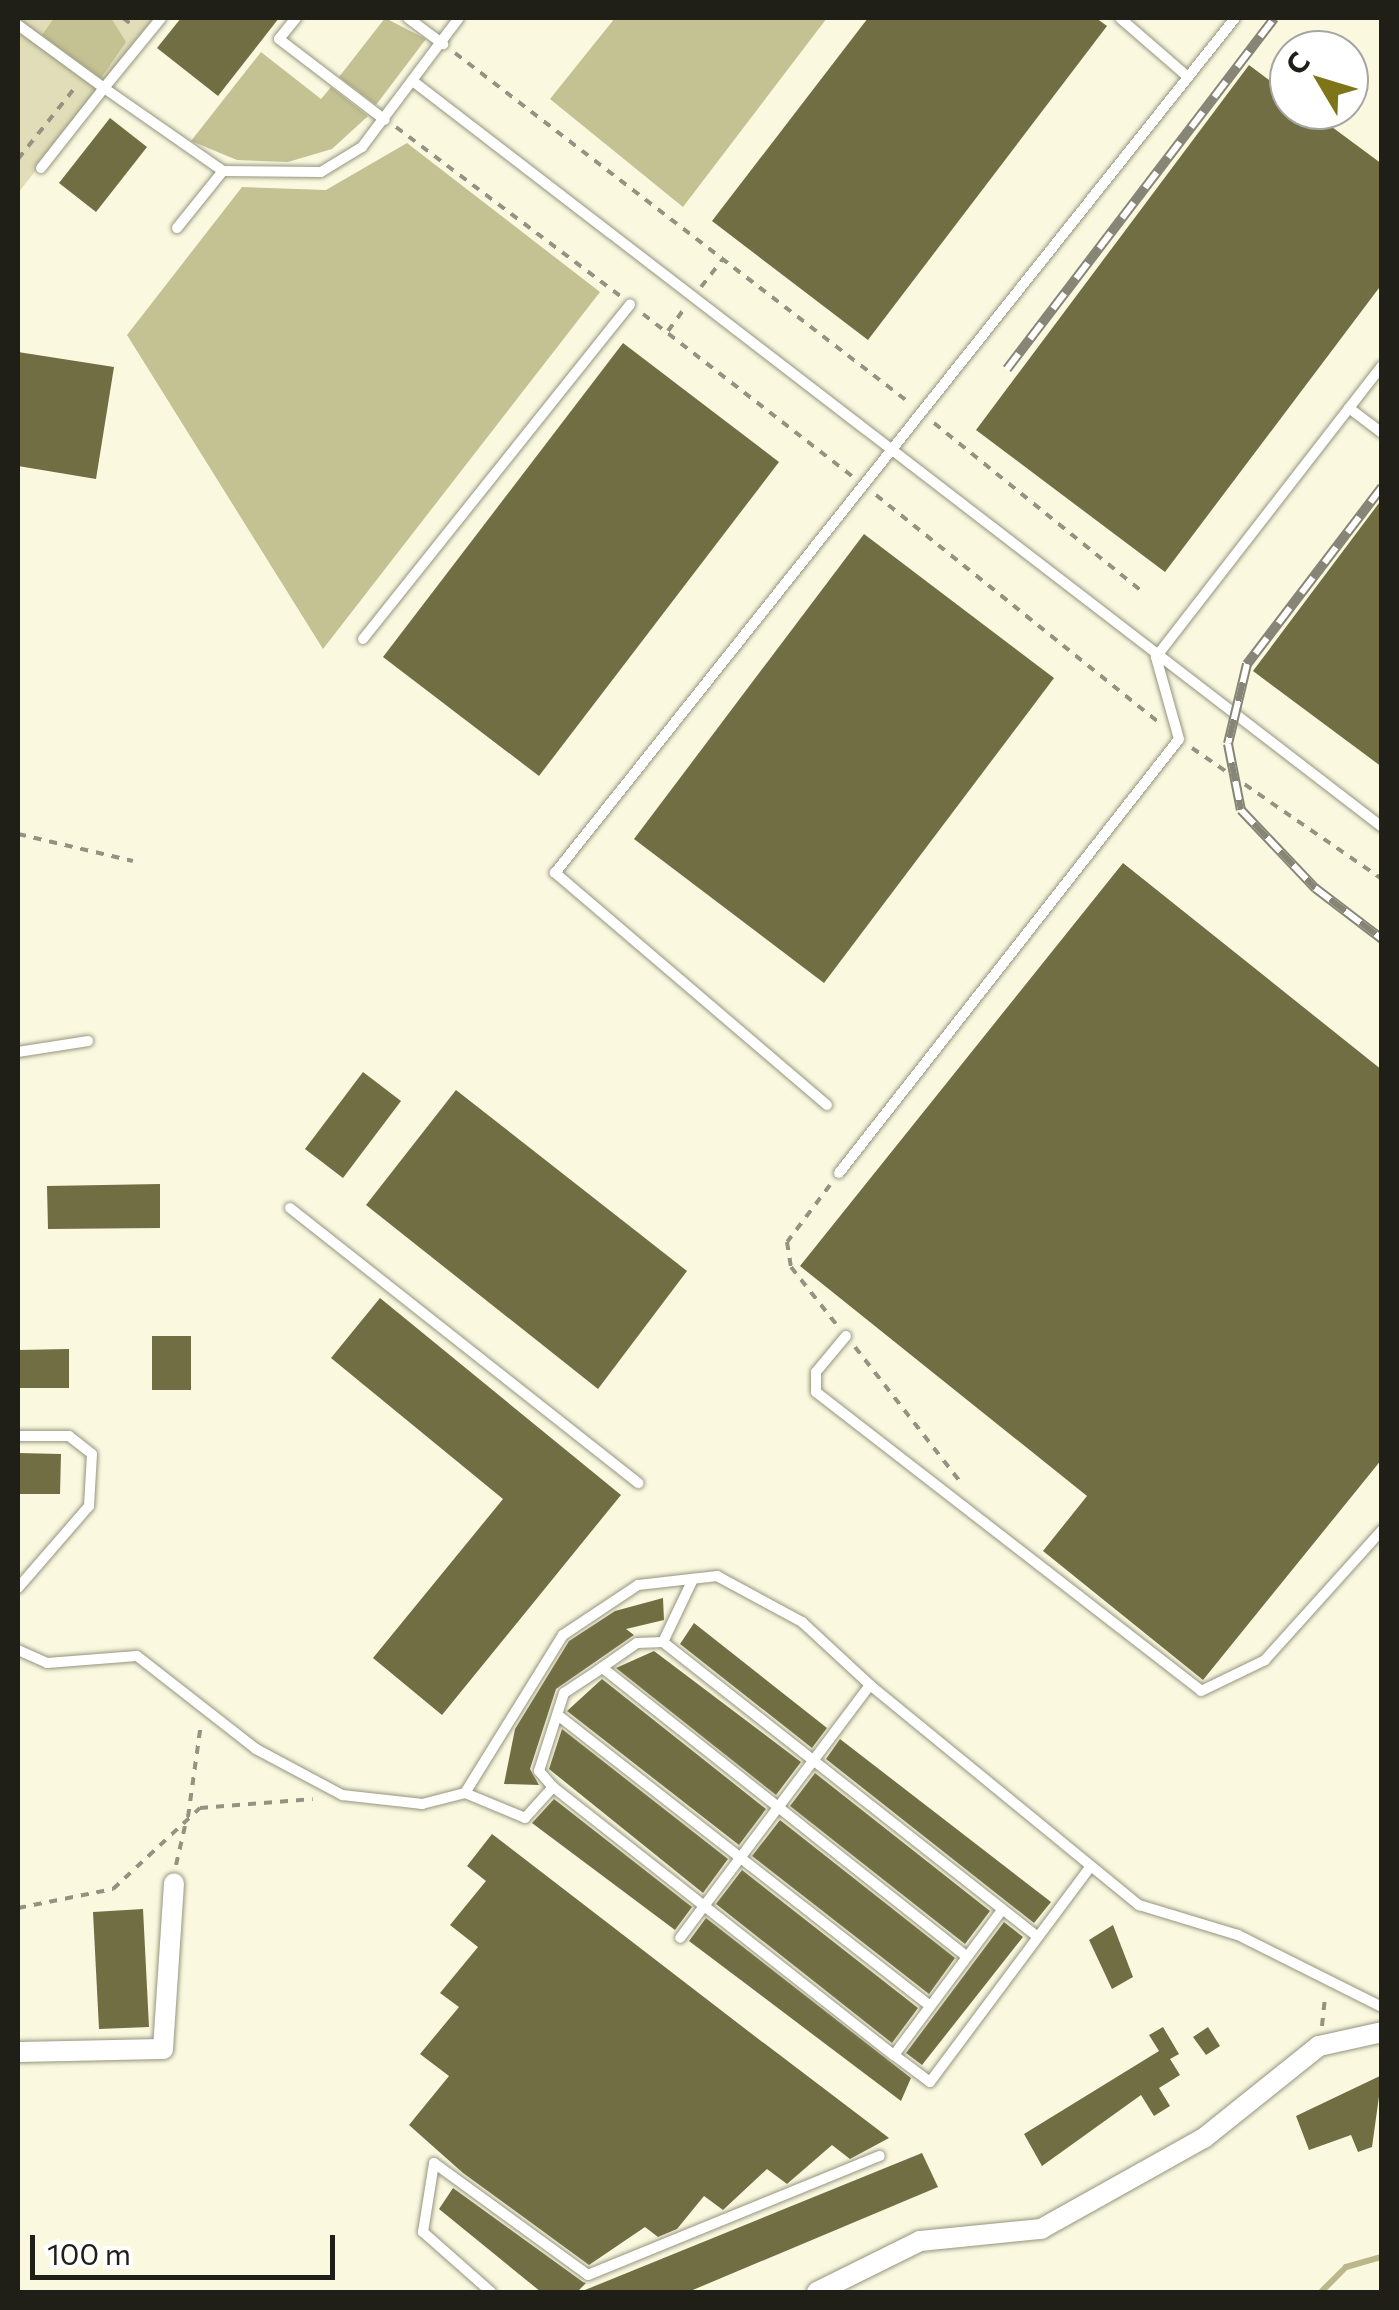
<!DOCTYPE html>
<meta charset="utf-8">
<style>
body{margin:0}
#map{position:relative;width:1399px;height:2310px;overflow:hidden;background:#faf9e0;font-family:Commissioner,sans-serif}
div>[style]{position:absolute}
.green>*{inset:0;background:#e0ddb8}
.forest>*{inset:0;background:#c4c193}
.stream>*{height:6px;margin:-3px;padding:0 3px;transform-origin:3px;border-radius:3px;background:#bbb78a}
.building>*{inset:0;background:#716e43}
.path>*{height:4px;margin-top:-2px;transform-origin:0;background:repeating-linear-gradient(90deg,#949382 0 8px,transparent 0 16px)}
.roads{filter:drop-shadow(0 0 2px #95947e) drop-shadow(0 0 2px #95947e)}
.service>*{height:10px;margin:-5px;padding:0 5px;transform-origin:5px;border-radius:5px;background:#fff}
.minor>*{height:20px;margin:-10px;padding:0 10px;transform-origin:10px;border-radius:10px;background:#fff}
.rail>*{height:10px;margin-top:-5px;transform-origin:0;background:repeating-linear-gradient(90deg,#fff 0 19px,#878676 0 38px);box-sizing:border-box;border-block:2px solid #878676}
span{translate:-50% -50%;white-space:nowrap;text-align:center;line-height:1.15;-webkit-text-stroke:8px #fff;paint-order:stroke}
.frame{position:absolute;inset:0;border:20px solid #201f17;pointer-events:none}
.north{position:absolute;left:1269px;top:30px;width:100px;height:100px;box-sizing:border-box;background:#fff;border:2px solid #a6a5a2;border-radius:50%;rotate:308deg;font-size:28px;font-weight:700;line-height:40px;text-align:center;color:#201f17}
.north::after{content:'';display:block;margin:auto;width:35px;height:45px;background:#7e7519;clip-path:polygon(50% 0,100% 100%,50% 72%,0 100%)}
.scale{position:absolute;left:30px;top:2235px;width:305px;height:45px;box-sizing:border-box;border:5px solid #201f17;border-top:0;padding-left:12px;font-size:30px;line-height:35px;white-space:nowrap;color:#201f17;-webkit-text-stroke:8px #fff;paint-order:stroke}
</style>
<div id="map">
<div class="green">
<div style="clip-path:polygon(18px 18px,156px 18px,18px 193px)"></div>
</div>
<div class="forest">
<div style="clip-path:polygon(54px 18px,111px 18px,126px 42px,101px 78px,42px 35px)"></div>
<div style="clip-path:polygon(385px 18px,426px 39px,376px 105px,339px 77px)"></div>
<div style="clip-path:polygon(615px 18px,827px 18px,683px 207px,550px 99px)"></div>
<div style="clip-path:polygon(261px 52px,321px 99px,331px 87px,368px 116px,332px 149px,288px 162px,237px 160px,191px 141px)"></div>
<div style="clip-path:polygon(407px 143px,600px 292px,323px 649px,127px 335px,242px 187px,326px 190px)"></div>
</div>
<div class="stream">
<div style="left:1321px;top:2292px;width:35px;rotate:-45deg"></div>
<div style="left:1346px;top:2267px;width:37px;rotate:-16deg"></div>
</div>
<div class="building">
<div style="clip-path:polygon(181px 18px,279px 18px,218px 96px,157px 48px)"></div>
<div style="clip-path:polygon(868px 18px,1096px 18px,1107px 26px,868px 340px,712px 221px)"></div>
<div style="clip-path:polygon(1249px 65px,1289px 95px,1289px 110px,1309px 110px,1382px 164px,1382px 284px,1165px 572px,976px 430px)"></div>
<div style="clip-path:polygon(110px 118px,147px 147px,96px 212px,59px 183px)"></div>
<div style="clip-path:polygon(623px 343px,779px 462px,539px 776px,383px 657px)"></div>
<div style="clip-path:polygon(18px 352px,114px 367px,96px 479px,18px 466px)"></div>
<div style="clip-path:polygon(1382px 499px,1382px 767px,1253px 671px)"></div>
<div style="clip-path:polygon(864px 534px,1054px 678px,824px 983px,634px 839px)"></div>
<div style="clip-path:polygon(1123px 863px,1382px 1070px,1382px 1459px,1203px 1680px,1043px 1551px,1087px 1496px,800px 1266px)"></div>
<div style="clip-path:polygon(363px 1072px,401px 1101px,343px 1178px,305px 1149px)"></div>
<div style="clip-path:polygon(456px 1090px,687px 1271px,598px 1389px,366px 1205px)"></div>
<div style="clip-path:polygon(160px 1184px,160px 1228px,48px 1229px,47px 1186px)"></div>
<div style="clip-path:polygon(380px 1298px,621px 1495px,442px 1715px,373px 1658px,503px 1499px,331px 1358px)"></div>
<div style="clip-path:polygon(152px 1336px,191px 1336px,191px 1390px,152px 1390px)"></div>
<div style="clip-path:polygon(69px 1349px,69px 1388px,18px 1388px,18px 1350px)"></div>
<div style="clip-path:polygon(18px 1453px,61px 1454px,60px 1494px,18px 1494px)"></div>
<div style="clip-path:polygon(663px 1598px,664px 1620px,626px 1629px,634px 1635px,556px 1689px,530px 1769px,539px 1785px,504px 1784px,515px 1729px,569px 1641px,615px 1611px)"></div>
<div style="clip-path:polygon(694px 1623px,827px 1728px,812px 1748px,680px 1644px)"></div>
<div style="clip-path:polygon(654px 1651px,801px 1762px,776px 1795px,616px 1668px)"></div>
<div style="clip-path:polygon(602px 1679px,766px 1809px,739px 1845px,567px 1711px)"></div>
<div style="clip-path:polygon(562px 1729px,728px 1859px,703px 1893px,549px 1769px)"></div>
<div style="clip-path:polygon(840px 1739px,1051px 1902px,1034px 1923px,826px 1759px)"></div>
<div style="clip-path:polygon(815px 1773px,990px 1911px,965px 1944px,790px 1806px)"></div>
<div style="clip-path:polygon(554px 1799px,692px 1907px,675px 1930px,532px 1823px)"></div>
<div style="clip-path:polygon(780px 1820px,955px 1958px,929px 1994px,752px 1856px)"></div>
<div style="clip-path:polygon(492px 1834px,748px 2031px,889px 2138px,850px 2159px,832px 2145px,787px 2184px,767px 2169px,723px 2210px,704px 2196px,677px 2229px,658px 2237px,645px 2227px,589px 2265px,463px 2173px,409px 2125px,449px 2076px,420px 2054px,459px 2007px,440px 1993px,478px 1947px,450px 1925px,486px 1881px,467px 1866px)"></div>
<div style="clip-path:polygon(742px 1870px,918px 2008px,892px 2043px,716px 1904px)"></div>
<div style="clip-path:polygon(143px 1909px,149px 2027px,99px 2029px,93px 1912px)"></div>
<div style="clip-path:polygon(706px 1918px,911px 2078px,901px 2101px,689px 1941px)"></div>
<div style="clip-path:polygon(1004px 1922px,1023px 1937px,922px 2065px,906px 2053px)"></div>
<div style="clip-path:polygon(1113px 1925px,1133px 1977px,1112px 1989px,1089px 1940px)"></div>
<div style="clip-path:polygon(1163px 2027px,1179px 2054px,1170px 2059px,1180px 2075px,1159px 2088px,1170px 2106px,1154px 2116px,1141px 2095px,1042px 2166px,1024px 2134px,1159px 2051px,1149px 2035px)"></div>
<div style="clip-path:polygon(1208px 2027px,1220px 2046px,1206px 2055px,1193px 2037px)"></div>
<div style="clip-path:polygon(1382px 2075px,1372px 2147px,1358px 2152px,1351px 2135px,1309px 2150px,1296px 2116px)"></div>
<div style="clip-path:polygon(922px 2153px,938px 2187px,688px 2292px,580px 2292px)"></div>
<div style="clip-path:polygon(453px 2188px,583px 2282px,586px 2283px,577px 2292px,541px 2292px,439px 2209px)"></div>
</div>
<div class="path">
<div style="left:123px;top:18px;width:15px;rotate:37deg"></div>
<div style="left:455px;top:53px;width:575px;rotate:37.59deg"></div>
<div style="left:396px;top:127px;width:281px;rotate:37deg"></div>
<div style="left:18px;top:159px;width:95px;rotate:-51.4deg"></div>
<div style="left:701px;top:287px;width:36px;rotate:-52deg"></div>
<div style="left:643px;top:314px;width:266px;rotate:37.8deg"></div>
<div style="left:668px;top:331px;width:26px;rotate:-54deg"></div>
<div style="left:934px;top:423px;width:265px;rotate:39deg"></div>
<div style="left:876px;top:495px;width:361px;rotate:38.8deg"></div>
<div style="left:1192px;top:748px;width:231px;rotate:34.6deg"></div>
<div style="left:18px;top:834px;width:118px;rotate:13.2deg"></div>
<div style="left:830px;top:1185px;width:71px;rotate:127deg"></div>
<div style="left:787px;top:1242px;width:25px;rotate:81deg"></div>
<div style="left:791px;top:1267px;width:73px;rotate:51.7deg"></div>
<div style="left:855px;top:1347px;width:175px;rotate:52deg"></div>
<div style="left:188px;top:1817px;width:95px;rotate:-82.1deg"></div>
<div style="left:176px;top:1865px;width:40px;rotate:-77deg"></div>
<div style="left:18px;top:1908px;width:97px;rotate:-11.3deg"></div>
<div style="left:113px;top:1889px;width:119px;rotate:-43deg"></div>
<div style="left:200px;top:1808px;width:113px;rotate:-4.6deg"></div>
<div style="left:1322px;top:2026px;width:30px;rotate:-84deg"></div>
</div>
<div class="roads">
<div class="service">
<div style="left:296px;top:18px;width:27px;rotate:129deg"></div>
<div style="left:279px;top:39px;width:133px;rotate:37.4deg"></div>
<div style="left:408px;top:18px;width:44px;rotate:36.6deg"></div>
<div style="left:1120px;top:18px;width:90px;rotate:40.9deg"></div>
<div style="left:18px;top:25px;width:107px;rotate:36.2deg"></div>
<div style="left:104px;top:88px;width:90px;rotate:-50.8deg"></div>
<div style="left:414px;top:82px;width:1221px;rotate:37.58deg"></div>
<div style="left:41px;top:168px;width:102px;rotate:-51.8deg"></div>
<div style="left:104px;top:88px;width:145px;rotate:34.9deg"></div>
<div style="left:223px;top:171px;width:98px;rotate:0.6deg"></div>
<div style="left:321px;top:172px;width:48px;rotate:-31.4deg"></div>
<div style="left:362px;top:147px;width:161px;rotate:-53.1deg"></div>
<div style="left:177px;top:228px;width:73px;rotate:-51.1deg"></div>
<div style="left:1349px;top:408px;width:41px;rotate:37.1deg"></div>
<div style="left:363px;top:639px;width:428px;rotate:-51.4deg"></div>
<div style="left:18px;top:1052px;width:71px;rotate:-8.9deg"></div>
<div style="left:827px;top:1105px;width:358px;rotate:-139.5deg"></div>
<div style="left:555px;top:873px;width:1092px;rotate:-51.5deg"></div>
<div style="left:839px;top:1173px;width:551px;rotate:-51.92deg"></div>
<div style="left:1179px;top:739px;width:85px;rotate:-105.7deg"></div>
<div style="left:1156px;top:657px;width:368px;rotate:-52.2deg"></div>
<div style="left:290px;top:1208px;width:444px;rotate:38.3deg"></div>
<div style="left:846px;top:1336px;width:47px;rotate:129.8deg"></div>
<div style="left:816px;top:1372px;width:20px;rotate:90deg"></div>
<div style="left:816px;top:1392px;width:487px;rotate:37.8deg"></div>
<div style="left:1201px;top:1691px;width:71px;rotate:-25.8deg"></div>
<div style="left:1265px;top:1660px;width:175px;rotate:-48deg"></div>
<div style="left:18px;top:1436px;width:51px"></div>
<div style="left:69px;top:1436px;width:29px;rotate:38deg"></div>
<div style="left:92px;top:1454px;width:52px;rotate:93.3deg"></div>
<div style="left:89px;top:1506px;width:108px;rotate:130.9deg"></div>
<div style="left:663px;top:1642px;width:70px;rotate:-64.5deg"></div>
<div style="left:18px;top:1650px;width:32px;rotate:24deg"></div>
<div style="left:47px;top:1663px;width:90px;rotate:-4.4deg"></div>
<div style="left:137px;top:1656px;width:151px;rotate:38deg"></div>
<div style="left:256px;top:1749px;width:98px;rotate:28.1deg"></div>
<div style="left:342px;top:1795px;width:81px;rotate:6.4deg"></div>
<div style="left:422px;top:1804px;width:44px;rotate:-14.3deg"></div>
<div style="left:465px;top:1793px;width:186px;rotate:-58.2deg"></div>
<div style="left:563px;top:1635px;width:90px;rotate:-33.7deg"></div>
<div style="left:638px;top:1585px;width:80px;rotate:-6.5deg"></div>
<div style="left:717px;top:1576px;width:97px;rotate:28.4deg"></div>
<div style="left:802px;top:1622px;width:93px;rotate:42.8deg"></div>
<div style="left:870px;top:1685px;width:316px;rotate:126.9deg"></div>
<div style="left:597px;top:1671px;width:49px;rotate:-35deg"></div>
<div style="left:637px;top:1643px;width:26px;rotate:-2deg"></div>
<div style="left:663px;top:1642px;width:474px;rotate:38.2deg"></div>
<div style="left:870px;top:1685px;width:348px;rotate:39.3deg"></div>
<div style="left:1139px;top:1905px;width:103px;rotate:16.9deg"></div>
<div style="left:1238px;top:1935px;width:161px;rotate:26.6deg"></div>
<div style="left:559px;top:1716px;width:469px;rotate:38deg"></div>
<div style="left:465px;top:1793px;width:65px;rotate:22.6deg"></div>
<div style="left:525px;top:1818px;width:42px;rotate:-47.9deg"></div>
<div style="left:966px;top:1956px;width:464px;rotate:-141.6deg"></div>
<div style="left:602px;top:1668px;width:45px;rotate:146.7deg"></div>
<div style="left:564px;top:1693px;width:82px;rotate:107.8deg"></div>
<div style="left:539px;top:1771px;width:21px;rotate:49deg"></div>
<div style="left:553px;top:1787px;width:434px;rotate:38.2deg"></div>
<div style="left:894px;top:2055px;width:181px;rotate:-53.3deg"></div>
<div style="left:894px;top:2055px;width:45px;rotate:36.9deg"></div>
<div style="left:930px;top:2082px;width:269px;rotate:-53.3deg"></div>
<div style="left:491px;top:2292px;width:91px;rotate:-138.6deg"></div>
<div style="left:423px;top:2232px;width:70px;rotate:-80.9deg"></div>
<div style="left:434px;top:2163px;width:190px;rotate:36deg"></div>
<div style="left:588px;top:2275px;width:315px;rotate:-22.2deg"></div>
</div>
<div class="minor">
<div style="left:18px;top:2052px;width:145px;rotate:-1.2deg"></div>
<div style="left:163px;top:2049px;width:166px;rotate:-86.2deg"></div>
<div style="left:817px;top:2292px;width:115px;rotate:-26.3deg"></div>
<div style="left:920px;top:2241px;width:122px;rotate:-5.7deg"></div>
<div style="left:1041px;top:2229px;width:187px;rotate:-29.2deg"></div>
<div style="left:1204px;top:2138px;width:147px;rotate:-38.7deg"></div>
<div style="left:1319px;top:2046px;width:65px;rotate:-12.5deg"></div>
</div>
</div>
<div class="rail">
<div style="left:1007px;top:369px;width:441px;rotate:-52.7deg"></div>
<div style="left:1382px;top:487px;width:223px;rotate:127.3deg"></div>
<div style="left:1247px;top:664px;width:82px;rotate:103.4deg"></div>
<div style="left:1228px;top:744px;width:67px;rotate:78.9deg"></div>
<div style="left:1241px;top:810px;width:108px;rotate:46.5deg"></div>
<div style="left:1315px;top:888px;width:84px;rotate:37.3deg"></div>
</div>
<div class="frame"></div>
<div class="north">С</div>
<div class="scale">100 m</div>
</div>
